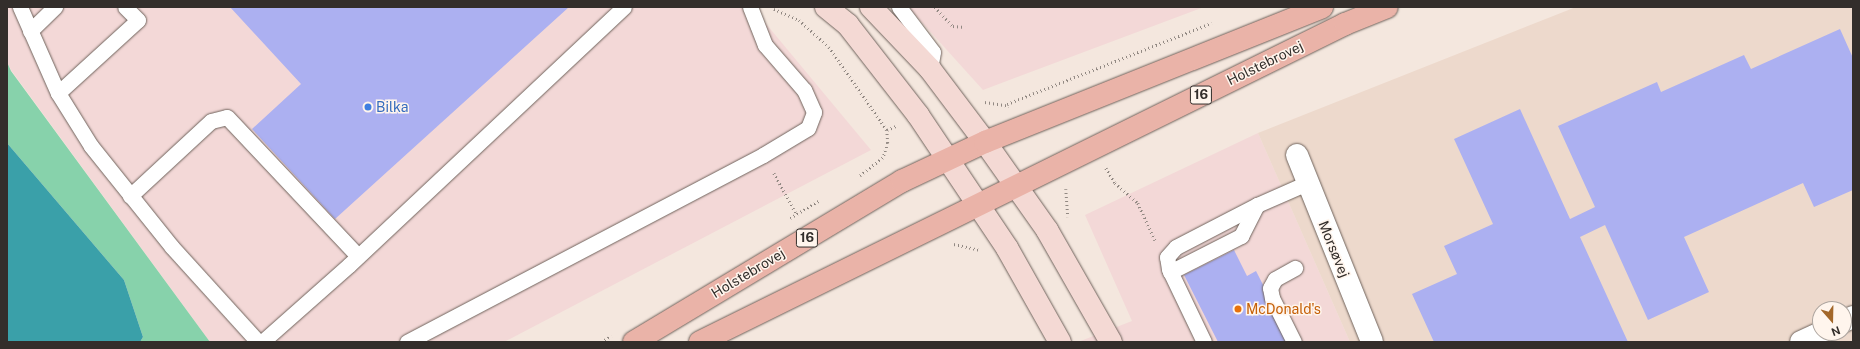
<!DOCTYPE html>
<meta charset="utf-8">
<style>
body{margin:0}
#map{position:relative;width:1860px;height:349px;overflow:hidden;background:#f4e7de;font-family:"Public Sans",sans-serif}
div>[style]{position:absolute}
.commercial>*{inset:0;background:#f3d8d7}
.built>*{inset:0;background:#edd9cc}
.green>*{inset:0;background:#87d2ab}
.water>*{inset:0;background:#3aa0a9}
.building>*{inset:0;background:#acb0f1}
.path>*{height:2.5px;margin-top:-1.25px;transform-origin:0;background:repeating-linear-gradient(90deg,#928983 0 1px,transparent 0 4px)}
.roads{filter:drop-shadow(0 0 1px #6f635c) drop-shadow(0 0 1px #6f635c)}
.lane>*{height:15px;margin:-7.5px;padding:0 7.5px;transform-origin:7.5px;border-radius:7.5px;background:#fff}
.street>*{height:22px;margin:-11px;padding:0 11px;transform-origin:11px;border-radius:11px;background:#fff}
.secondary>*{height:22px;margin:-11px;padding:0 11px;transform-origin:11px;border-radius:11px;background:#f4d9d4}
.primary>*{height:22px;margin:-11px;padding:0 11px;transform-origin:11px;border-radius:11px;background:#eab3a8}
.dots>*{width:11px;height:11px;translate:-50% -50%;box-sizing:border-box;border:2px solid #fff5ed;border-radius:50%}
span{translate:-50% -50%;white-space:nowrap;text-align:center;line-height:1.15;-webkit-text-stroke:3px #fff5ed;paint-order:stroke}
.shield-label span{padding:1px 3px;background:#fff5ed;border:1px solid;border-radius:3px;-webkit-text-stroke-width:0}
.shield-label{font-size:13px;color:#332e2b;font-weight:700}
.street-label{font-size:14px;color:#332e2b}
.shop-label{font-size:14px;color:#366cbe}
.left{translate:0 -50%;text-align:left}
.food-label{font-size:14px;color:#c56008}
.frame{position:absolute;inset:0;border:8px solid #332e2b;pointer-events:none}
.north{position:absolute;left:1812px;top:301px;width:40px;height:40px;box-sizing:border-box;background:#fff5ed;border:1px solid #ada59f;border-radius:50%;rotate:160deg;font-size:11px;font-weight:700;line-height:16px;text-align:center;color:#332e2b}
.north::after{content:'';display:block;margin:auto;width:14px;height:18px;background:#a36729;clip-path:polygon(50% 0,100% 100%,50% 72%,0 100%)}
</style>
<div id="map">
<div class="commercial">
<div style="clip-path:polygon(7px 7px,752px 7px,871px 150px,504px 342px,210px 342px,11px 70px,7px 62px)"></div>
<div style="clip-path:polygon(908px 7px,1204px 7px,983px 90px)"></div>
<div style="clip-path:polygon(1258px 133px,1350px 342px,1078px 342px,1132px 321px,1085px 215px)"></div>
</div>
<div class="built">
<div style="clip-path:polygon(evenodd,1576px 7px,1853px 7px,1853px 342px,1350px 342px,1258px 133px,1576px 7px,1820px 309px,1844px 309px,1844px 333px,1820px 333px,1820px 309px)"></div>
</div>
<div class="green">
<div style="clip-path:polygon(7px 62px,11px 71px,210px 342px,140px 342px,143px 337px,124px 280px,7px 143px)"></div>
</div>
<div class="water">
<div style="clip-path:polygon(7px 143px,124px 280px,143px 337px,140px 342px,7px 342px)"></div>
</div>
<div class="building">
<div style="clip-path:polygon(230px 7px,569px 7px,335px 219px,252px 129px,301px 84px)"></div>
<div style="clip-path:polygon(1840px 29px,1853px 58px,1853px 190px,1814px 207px,1803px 183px,1684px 237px,1709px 292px,1648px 320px,1605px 225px,1580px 237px,1628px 342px,1434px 342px,1412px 294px,1457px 274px,1444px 246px,1493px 224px,1454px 139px,1520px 109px,1570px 219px,1595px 207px,1558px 126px,1657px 82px,1661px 92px,1744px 55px,1751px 69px)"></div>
<div style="clip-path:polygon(1234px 250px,1247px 276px,1256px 271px,1292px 342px,1218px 342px,1184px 275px)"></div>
</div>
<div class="path">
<div style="left:935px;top:7px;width:26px;rotate:47deg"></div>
<div style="left:953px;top:26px;width:12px;rotate:5deg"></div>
<div style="left:774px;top:9px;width:27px;rotate:24deg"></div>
<div style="left:799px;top:20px;width:40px;rotate:42deg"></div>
<div style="left:829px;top:47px;width:101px;rotate:55.1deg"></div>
<div style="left:887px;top:130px;width:13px;rotate:86deg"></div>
<div style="left:888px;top:143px;width:16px;rotate:108deg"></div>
<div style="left:883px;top:158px;width:29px;rotate:142deg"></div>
<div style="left:985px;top:102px;width:24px;rotate:9deg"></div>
<div style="left:1007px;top:104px;width:220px;rotate:-21.6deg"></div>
<div style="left:887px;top:130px;width:10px;rotate:-24deg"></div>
<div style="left:1106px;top:168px;width:17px;rotate:59deg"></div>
<div style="left:1115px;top:183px;width:30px;rotate:41deg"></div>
<div style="left:1138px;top:203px;width:41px;rotate:65.3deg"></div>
<div style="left:774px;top:173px;width:46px;rotate:61.2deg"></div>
<div style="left:1066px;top:189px;width:28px;rotate:86deg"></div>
<div style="left:790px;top:218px;width:35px;rotate:-31deg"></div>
<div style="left:954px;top:244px;width:26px;rotate:13deg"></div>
<div style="left:601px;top:342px;width:12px;rotate:-31deg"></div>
</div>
<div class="roads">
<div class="lane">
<div style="left:20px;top:7px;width:94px;rotate:66.2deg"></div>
<div style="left:58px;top:93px;width:62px;rotate:58.1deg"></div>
<div style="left:91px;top:146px;width:129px;rotate:51.3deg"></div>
<div style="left:172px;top:247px;width:128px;rotate:47.8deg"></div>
<div style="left:899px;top:7px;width:56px;rotate:52.9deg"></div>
<div style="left:933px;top:52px;width:17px;rotate:100deg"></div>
<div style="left:30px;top:31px;width:35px;rotate:-44deg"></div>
<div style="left:58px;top:93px;width:108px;rotate:-42.4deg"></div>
<div style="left:138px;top:20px;width:18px;rotate:-135deg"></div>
<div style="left:130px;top:196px;width:110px;rotate:-42.8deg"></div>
<div style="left:211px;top:121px;width:16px;rotate:-14deg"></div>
<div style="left:227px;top:117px;width:191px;rotate:46.7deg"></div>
<div style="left:1170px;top:272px;width:80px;rotate:-26.9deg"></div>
<div style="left:1241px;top:236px;width:35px;rotate:-63deg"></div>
<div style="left:1257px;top:205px;width:55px;rotate:-23.7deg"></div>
<div style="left:262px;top:342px;width:116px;rotate:-41.5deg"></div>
<div style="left:349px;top:265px;width:377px;rotate:-43.2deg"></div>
<div style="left:407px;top:342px;width:402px;rotate:-27.7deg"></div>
<div style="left:763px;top:155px;width:52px;rotate:-31deg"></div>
<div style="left:808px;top:128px;width:17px;rotate:-69deg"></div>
<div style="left:814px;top:112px;width:24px;rotate:-114deg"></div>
<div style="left:804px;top:90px;width:60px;rotate:-130.9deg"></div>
<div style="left:765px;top:45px;width:41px;rotate:-111.5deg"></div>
<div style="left:1204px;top:342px;width:81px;rotate:-115.6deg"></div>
<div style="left:1169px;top:269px;width:12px;rotate:-99deg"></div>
<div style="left:1167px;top:257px;width:13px;rotate:-48deg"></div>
<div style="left:1176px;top:247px;width:91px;rotate:-27.4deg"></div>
<div style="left:1294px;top:342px;width:49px;rotate:-116.6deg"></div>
<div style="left:1272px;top:298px;width:10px;rotate:-101deg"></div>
<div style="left:1270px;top:288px;width:10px;rotate:-61deg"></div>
<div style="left:1275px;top:279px;width:23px;rotate:-29deg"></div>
</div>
<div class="street">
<div style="left:1297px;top:155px;width:201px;rotate:68.1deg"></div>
<div style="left:1844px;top:321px;width:10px;rotate:-24deg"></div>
<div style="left:1801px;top:342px;width:21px;rotate:-25deg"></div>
</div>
<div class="secondary">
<div style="left:826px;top:7px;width:28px;rotate:39deg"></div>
<div style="left:848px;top:25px;width:114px;rotate:52.1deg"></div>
<div style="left:918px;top:115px;width:160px;rotate:56.2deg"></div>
<div style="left:1007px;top:248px;width:108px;rotate:60.6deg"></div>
<div style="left:871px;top:7px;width:86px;rotate:46.4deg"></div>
<div style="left:930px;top:69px;width:91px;rotate:53deg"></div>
<div style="left:985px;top:142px;width:108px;rotate:54.8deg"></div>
<div style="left:1047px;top:230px;width:129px;rotate:60.3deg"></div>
</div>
<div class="primary">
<div style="left:634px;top:342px;width:313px;rotate:-31deg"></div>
<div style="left:902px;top:181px;width:92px;rotate:-25.2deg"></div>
<div style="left:985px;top:142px;width:363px;rotate:-21.8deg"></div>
<div style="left:700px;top:342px;width:719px;rotate:-26.24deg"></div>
<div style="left:1345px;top:24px;width:45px;rotate:-22deg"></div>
</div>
</div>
<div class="dots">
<div style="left:368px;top:107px;background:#3f7fe0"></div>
<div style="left:1238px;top:309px;background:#e8710a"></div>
</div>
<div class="shield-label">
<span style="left:1201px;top:95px">16</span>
<span style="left:807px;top:238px">16</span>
</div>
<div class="street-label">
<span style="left:1265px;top:63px;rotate:-26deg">Holstebrovej</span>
<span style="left:1334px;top:249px;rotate:68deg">Morsøvej</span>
<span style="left:748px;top:273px;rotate:-31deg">Holstebrovej</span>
</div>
<div class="shop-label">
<span class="left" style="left:376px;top:107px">Bilka</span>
</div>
<div class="food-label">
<span class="left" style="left:1246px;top:309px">McDonald's</span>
</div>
<div class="frame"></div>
<div class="north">N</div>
</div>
